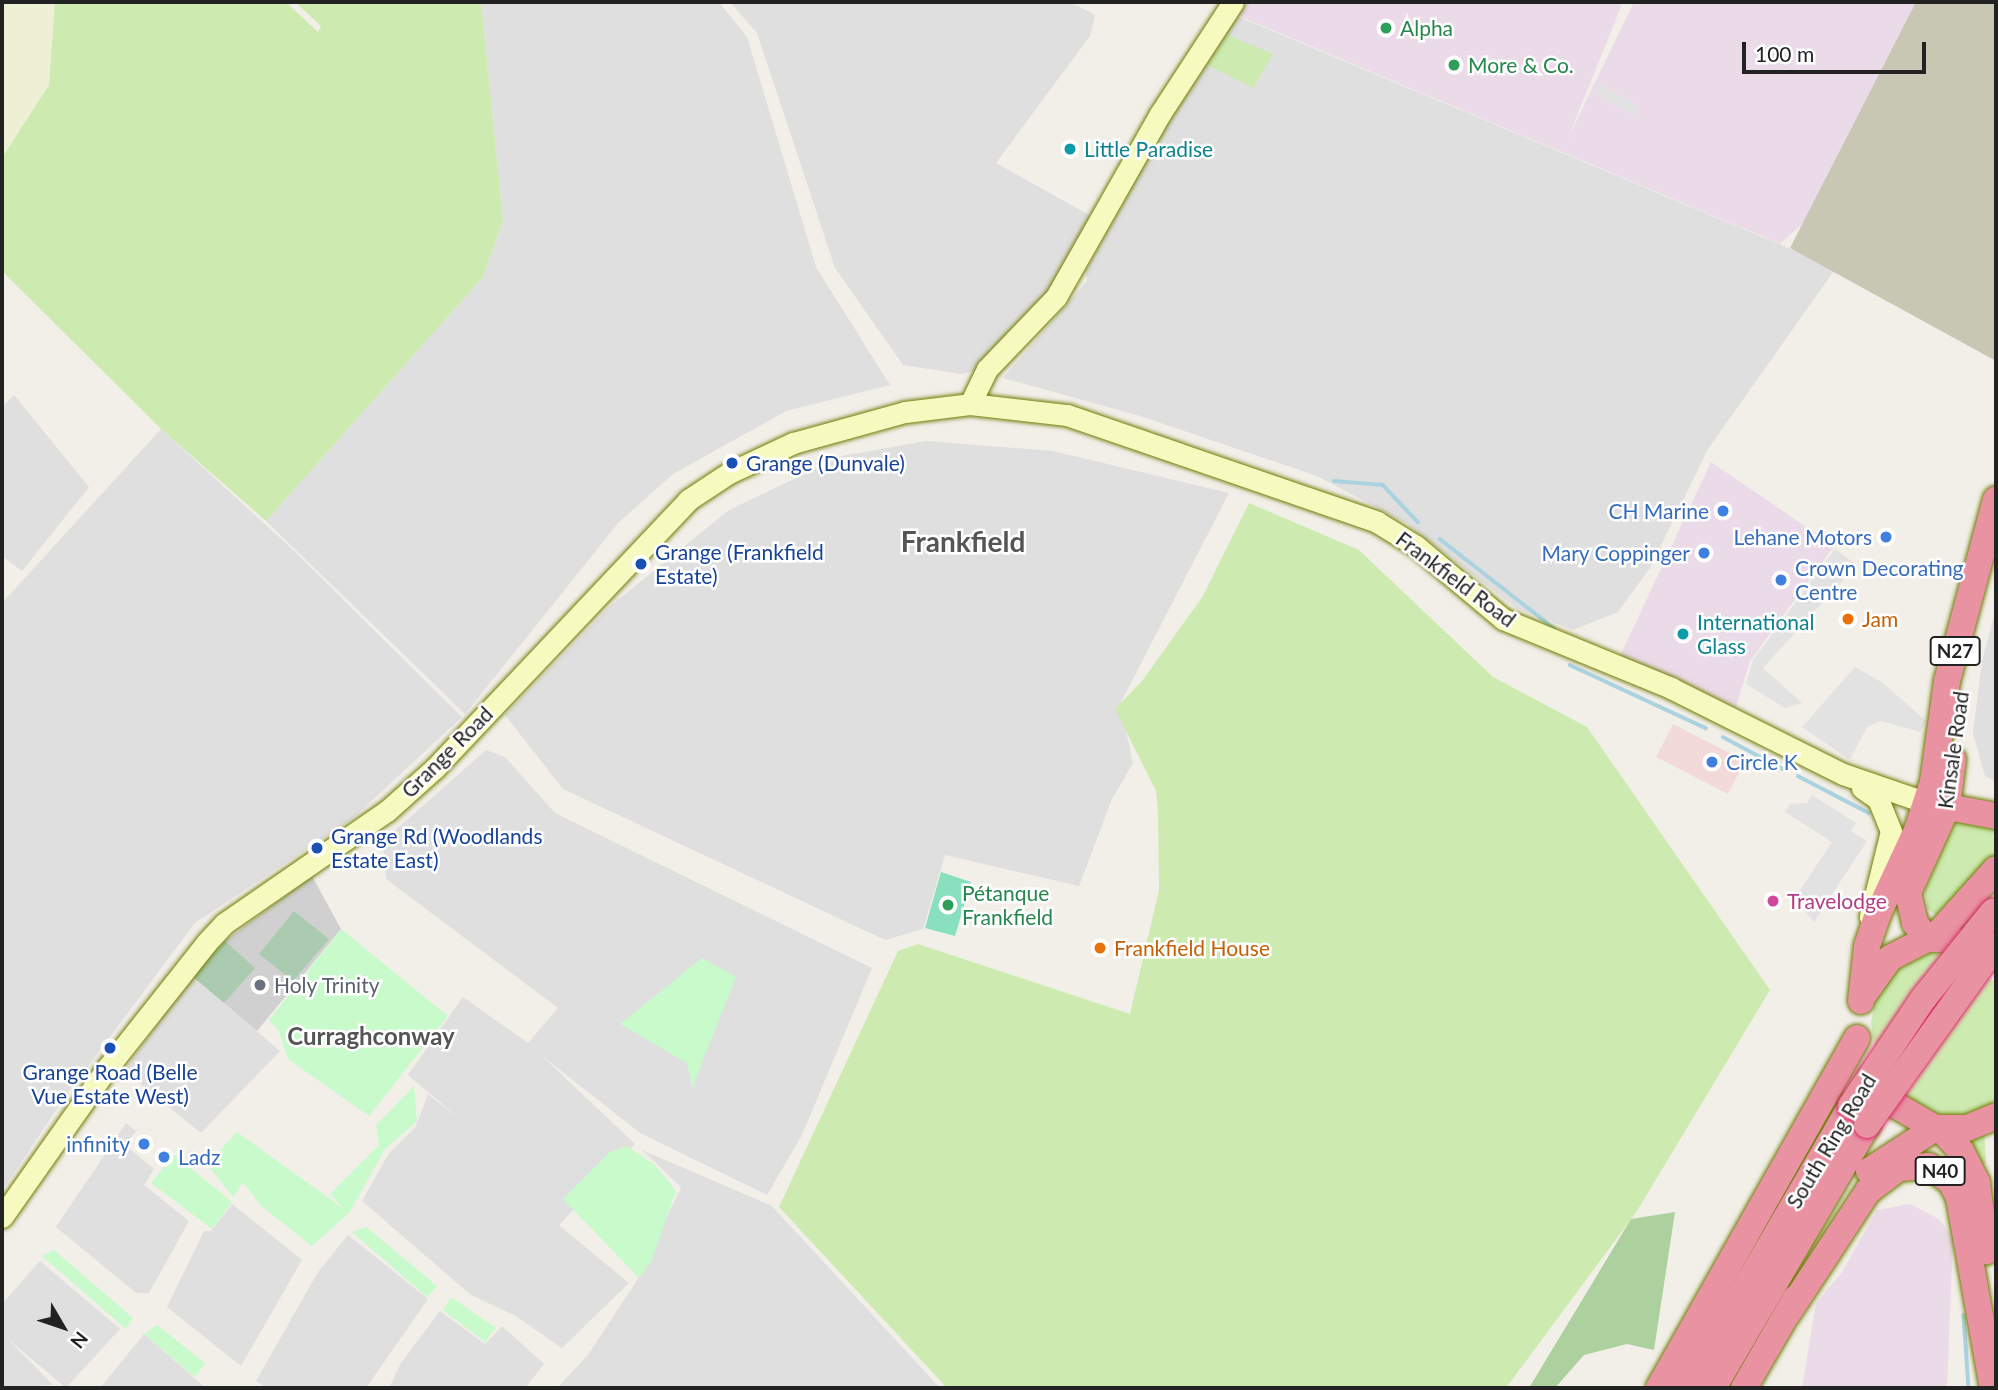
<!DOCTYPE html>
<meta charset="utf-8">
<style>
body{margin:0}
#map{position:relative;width:1998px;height:1390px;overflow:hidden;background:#f2efe9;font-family:Lato,sans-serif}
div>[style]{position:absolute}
.residential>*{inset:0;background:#e0dfdf}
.commercial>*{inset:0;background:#f2dad9}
.industrial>*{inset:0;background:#ebdbe8}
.religious>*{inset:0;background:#d0d0d0}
.construction>*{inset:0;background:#c7c7b4}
.farmland>*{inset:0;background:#eef0d5}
.grass>*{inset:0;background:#cdebb0}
.forest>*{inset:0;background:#add19e}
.cemetery>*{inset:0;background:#aacbaf}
.park>*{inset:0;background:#c8facc}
.pitch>*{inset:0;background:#88e0be}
.parking>*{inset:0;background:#e2e2e2}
.stream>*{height:3.5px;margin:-1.75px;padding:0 1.75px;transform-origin:1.75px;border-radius:1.75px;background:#aad3df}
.roads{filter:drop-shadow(0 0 2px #707d05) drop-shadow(0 0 2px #707d05)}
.secondary>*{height:21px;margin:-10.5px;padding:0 10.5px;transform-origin:10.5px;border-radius:10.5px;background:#f7fabf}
.highway>*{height:26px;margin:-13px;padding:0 13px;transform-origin:13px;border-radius:13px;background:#e892a2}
.bridges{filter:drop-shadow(0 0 2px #dc2a67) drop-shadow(0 0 2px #dc2a67)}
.highway-bridge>*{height:26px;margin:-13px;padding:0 13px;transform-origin:13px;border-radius:13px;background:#e892a2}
.dots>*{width:19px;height:19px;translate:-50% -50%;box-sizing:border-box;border:4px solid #fff;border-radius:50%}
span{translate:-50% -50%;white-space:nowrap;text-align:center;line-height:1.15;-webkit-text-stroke:5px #fff;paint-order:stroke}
.shield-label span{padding:2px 5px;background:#fff;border:2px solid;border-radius:5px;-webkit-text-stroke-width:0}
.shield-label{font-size:19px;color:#222;font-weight:700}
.leisure-label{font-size:21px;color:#27864d}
.left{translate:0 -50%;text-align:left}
.culture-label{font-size:21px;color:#0d838f}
.transit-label{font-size:21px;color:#164399}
.shop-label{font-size:21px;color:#366cbe}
.right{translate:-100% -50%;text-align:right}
.street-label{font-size:21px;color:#222}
.food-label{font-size:21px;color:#c56008}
.hotel-label{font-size:21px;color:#b23c85}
.worship-label{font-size:21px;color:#5b616d}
.quarter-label{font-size:24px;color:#555;font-weight:700}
.district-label{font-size:28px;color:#555;font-weight:700}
.frame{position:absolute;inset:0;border:4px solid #222;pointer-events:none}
.north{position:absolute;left:28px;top:1292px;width:70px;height:70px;-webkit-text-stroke:5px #fff;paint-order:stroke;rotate:129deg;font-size:19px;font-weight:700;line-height:28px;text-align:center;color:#222}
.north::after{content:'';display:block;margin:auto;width:24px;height:32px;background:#222;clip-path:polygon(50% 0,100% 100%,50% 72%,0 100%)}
.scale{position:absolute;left:1742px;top:42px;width:184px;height:32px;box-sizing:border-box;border:4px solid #222;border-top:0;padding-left:9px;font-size:21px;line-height:24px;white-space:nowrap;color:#222;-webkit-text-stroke:5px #fff;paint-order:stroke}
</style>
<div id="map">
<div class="residential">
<div style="clip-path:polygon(481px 2px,719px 2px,747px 37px,816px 267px,890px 385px,786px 411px,673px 474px,619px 522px,465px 714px,266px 521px,483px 277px,503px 220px)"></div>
<div style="clip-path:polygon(730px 2px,1070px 2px,1095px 15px,1090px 36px,996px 163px,1093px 217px,1032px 321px,984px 368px,962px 374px,903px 365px,835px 268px,757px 33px)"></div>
<div style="clip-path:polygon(1237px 16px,1836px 268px,1708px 449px,1650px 568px,1618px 612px,1573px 630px,1516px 608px,1406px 523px,1317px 476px,1140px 416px,1003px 378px,1087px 281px,1086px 270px,1175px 108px)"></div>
<div style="clip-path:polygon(14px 395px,89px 487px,22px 571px,2px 556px,2px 407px)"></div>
<div style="clip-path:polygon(161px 429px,292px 549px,462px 717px,352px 819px,195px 923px,62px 1101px,2px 1191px,2px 603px)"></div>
<div style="clip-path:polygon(926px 441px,1053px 451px,1229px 493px,1120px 704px,1133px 763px,1112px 799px,1079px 886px,945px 855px,923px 929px,885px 940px,563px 789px,505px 715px,608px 608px,729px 510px,842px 456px)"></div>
<div style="clip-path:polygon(1996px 608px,1996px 782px,1985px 776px,1973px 733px,1982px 661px)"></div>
<div style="clip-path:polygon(486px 750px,505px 757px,555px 813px,872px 968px,802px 1135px,767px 1195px,640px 1133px,541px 1055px,635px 1144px,559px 1225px,629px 1283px,562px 1348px,514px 1315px,471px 1295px,362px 1201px,389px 1153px,415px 1128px,428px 1094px,461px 1120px,408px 1075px,463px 997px,528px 1043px,558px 1008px,386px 879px,383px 841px)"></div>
<div style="clip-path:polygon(192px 976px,280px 1051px,201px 1133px,124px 1071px)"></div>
<div style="clip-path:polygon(126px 1123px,136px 1131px,125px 1145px,154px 1169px,144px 1185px,189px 1221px,149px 1293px,136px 1293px,56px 1227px)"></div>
<div style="clip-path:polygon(642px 1150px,772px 1206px,940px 1388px,557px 1388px,588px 1355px,639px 1277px,681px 1187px)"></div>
<div style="clip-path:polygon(232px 1204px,302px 1260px,241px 1366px,167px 1307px,204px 1231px,211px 1231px)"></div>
<div style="clip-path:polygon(348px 1235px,428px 1299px,366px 1388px,267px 1388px,256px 1381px,318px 1272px)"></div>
<div style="clip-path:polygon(40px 1261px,120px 1329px,66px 1388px,8px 1339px,53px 1385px,2px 1388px,2px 1304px)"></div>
<div style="clip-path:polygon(440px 1311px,485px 1344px,502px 1326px,544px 1364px,525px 1388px,389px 1388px,401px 1363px)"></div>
<div style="clip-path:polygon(144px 1334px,206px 1388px,100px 1388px)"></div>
</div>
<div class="commercial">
<div style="clip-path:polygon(1673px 724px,1745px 761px,1728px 794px,1656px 757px)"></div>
</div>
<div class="industrial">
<div style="clip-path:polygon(1248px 2px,1623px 2px,1568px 138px,1634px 2px,1918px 2px,1810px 217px,1780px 244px,1237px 15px)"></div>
<div style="clip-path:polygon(1711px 462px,1834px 546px,1750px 661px,1736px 707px,1620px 656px)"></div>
<div style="clip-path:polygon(1910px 1204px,1939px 1219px,1953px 1238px,1947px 1388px,1802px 1388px,1816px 1303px,1842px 1272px,1877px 1210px)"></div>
</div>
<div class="religious">
<div style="clip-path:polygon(312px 876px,341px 929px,257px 1031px,192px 976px,225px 941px)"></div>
</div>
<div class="construction">
<div style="clip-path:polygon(1916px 2px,1996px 2px,1996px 361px,1790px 248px)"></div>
</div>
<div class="farmland">
<div style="clip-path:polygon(2px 2px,55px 2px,49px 85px,2px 158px)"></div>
</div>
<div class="grass">
<div style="clip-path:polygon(55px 2px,286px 2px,318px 32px,321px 26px,295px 2px,481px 2px,503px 220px,483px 277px,266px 521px,161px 429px,2px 271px,2px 158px,49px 85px)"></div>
<div style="clip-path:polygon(1228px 35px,1273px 54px,1253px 88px,1207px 65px)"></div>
<div style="clip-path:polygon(1249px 503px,1359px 550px,1493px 677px,1587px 727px,1770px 990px,1637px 1211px,1506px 1388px,947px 1388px,779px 1207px,898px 951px,918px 944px,1130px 1014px,1159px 890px,1158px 812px,1156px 791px,1115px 709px,1142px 681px,1203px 596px)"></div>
<div style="clip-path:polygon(1956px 820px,1980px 827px,1996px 825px,1996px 859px,1942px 919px,1928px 909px,1925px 890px)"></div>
<div style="clip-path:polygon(1927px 954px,1942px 954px,1875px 1047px,1871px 1023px,1876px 997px,1894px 971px)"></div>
<div style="clip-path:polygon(1988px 978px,1996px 982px,1996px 1100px,1982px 1111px,1958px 1116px,1931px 1113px,1903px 1099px)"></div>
<div style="clip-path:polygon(1984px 1131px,1986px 1163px,1980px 1166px,1962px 1141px)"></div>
</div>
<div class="forest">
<div style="clip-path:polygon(1675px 1212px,1654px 1350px,1627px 1344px,1584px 1355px,1555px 1388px,1529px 1388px,1631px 1219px)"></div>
</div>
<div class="cemetery">
<div style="clip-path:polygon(294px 911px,329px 939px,293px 981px,259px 954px)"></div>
<div style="clip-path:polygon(225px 941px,255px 968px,224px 1003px,192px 976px)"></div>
</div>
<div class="park">
<div style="clip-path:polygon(341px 929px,448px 1016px,369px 1116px,288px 1059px,278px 1029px,269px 1020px)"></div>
<div style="clip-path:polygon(702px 958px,736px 977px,692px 1088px,687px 1063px,620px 1024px)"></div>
<div style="clip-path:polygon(414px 1086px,417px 1121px,385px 1149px,349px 1213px,312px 1246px,260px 1205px,243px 1182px,233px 1197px,207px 1164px,237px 1132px,344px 1209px,330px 1194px,379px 1145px,376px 1125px)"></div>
<div style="clip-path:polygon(627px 1146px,655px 1165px,676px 1191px,651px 1262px,639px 1278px,563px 1199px,610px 1152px)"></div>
<div style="clip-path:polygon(174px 1155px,232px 1202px,212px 1229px,151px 1183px)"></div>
<div style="clip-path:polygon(366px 1227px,437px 1286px,427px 1297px,352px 1232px)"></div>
<div style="clip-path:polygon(54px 1250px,133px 1318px,126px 1329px,42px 1256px)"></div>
<div style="clip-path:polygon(451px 1297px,496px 1328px,485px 1342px,443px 1310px)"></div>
<div style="clip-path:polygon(157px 1325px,205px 1363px,195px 1377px,144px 1334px)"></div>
</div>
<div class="pitch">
<div style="clip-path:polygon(941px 872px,971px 882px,955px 936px,925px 928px)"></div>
</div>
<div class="parking">
<div style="clip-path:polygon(1599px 83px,1640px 107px,1634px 116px,1594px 93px)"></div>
<div style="clip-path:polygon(1835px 549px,1857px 565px,1763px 668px,1802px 703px,1785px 708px,1746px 684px,1753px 660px)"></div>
<div style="clip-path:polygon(1855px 667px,1883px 683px,1926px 721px,1920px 732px,1881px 721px,1867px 727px,1850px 760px,1802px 727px)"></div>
<div style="clip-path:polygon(1812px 795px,1856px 823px,1851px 831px,1867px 841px,1814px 922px,1795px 898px,1832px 842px,1785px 812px,1790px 804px,1807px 803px)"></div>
</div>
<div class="stream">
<div style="left:1334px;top:481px;width:49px;rotate:4.7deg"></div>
<div style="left:1383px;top:485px;width:51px;rotate:46.6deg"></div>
<div style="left:1440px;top:539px;width:145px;rotate:38deg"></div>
<div style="left:1570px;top:665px;width:150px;rotate:24.9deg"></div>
<div style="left:1723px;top:737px;width:68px;rotate:28.1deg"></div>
<div style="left:1798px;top:776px;width:80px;rotate:27.5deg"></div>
<div style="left:1964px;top:1315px;width:73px;rotate:86.1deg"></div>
</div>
<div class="roads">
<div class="secondary">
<div style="left:970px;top:404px;width:39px;rotate:-64deg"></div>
<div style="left:987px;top:369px;width:100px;rotate:-46.2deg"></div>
<div style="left:1056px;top:297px;width:210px;rotate:-60.4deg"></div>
<div style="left:1160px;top:114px;width:134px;rotate:-56.9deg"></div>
<div style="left:1862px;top:788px;width:19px;rotate:35deg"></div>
<div style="left:1878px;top:799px;width:35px;rotate:68deg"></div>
<div style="left:1891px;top:831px;width:88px;rotate:103.9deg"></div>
<div style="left:2px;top:1217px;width:184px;rotate:-54.8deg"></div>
<div style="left:108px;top:1067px;width:159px;rotate:-51.6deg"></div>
<div style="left:207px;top:942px;width:26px;rotate:-47deg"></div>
<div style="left:225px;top:923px;width:197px;rotate:-34.7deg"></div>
<div style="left:387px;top:811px;width:64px;rotate:-41.9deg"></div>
<div style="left:435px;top:768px;width:369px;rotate:-46.6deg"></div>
<div style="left:688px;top:500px;width:49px;rotate:-33.4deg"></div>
<div style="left:729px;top:473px;width:71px;rotate:-25.1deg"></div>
<div style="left:793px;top:443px;width:116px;rotate:-15.5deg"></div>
<div style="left:905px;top:412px;width:65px;rotate:-7deg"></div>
<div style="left:970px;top:404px;width:98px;rotate:6.5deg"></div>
<div style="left:1067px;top:415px;width:328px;rotate:19deg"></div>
<div style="left:1377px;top:522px;width:46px;rotate:31.6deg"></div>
<div style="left:1416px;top:546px;width:114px;rotate:40deg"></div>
<div style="left:1503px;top:619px;width:182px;rotate:22.3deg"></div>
<div style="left:1671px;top:688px;width:192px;rotate:26.6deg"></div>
<div style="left:1843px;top:774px;width:89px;rotate:19deg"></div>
</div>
<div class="highway">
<div style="left:1932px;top:804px;width:65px;rotate:10.6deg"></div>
<div style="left:1935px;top:937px;width:91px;rotate:-48.1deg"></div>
<div style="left:1927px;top:939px;width:20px;rotate:-127deg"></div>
<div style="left:1915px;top:923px;width:31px;rotate:-103deg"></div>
<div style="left:1908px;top:893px;width:94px;rotate:-65.6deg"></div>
<div style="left:1947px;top:807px;width:48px;rotate:-82.9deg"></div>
<div style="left:1865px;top:993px;width:43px;rotate:-54.5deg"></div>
<div style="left:1890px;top:958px;width:42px;rotate:-27.2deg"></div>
<div style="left:1927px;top:939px;width:23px"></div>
<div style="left:1950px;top:939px;width:38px;rotate:20deg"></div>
<div style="left:1861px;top:1001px;width:55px;rotate:-83.8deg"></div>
<div style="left:1867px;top:946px;width:34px;rotate:-71deg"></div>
<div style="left:1878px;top:914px;width:93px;rotate:-65.1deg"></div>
<div style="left:1917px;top:830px;width:51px;rotate:-71.6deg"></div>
<div style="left:1933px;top:782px;width:102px;rotate:-82.1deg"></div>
<div style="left:1947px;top:681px;width:188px;rotate:-74.9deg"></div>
<div style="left:1871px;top:1080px;width:37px;rotate:45deg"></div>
<div style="left:1897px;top:1106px;width:44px;rotate:30.1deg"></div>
<div style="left:1935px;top:1128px;width:32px"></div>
<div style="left:1967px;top:1128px;width:31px;rotate:-22deg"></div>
<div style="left:1941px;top:1129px;width:30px;rotate:48deg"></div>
<div style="left:1961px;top:1151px;width:36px;rotate:63deg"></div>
<div style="left:1977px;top:1183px;width:69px;rotate:82.5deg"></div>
<div style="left:1869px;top:1171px;width:79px;rotate:-33.1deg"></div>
<div style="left:1788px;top:1313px;width:146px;rotate:-56.7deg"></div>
<div style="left:1868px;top:1191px;width:39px;rotate:-37deg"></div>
<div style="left:1899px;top:1168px;width:30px;rotate:-4deg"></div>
<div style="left:1929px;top:1166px;width:27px;rotate:36deg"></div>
<div style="left:1951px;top:1182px;width:18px;rotate:63deg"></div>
<div style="left:1959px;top:1198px;width:193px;rotate:79.9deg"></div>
<div style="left:1659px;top:1388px;width:402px;rotate:-60.5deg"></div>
<div style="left:1687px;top:1388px;width:326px;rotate:-59.8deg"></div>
<div style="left:1713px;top:1388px;width:305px;rotate:-59.6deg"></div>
<div style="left:1744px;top:1388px;width:104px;rotate:-60deg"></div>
</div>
</div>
<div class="bridges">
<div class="highway-bridge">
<div style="left:1851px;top:1106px;width:129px;rotate:-56.1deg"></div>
<div style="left:1923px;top:999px;width:112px;rotate:-51.2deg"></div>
<div style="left:1867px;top:1125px;width:221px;rotate:-54.4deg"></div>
</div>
</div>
<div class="dots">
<div style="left:1386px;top:28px;background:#2e9e5b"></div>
<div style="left:1454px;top:65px;background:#2e9e5b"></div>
<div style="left:1070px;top:149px;background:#0f9aa8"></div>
<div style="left:732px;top:463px;background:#1a4fb4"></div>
<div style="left:1723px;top:511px;background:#3f7fe0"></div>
<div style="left:1886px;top:537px;background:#3f7fe0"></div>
<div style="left:1704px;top:553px;background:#3f7fe0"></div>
<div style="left:641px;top:564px;background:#1a4fb4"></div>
<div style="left:1781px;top:580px;background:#3f7fe0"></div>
<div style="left:1848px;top:619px;background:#e8710a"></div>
<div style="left:1683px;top:634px;background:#0f9aa8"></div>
<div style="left:1712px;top:762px;background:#3f7fe0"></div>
<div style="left:317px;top:848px;background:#1a4fb4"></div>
<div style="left:1773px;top:901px;background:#d1479c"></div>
<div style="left:948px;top:905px;background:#2e9e5b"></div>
<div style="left:1100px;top:948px;background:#e8710a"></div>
<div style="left:260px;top:985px;background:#6b7280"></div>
<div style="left:110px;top:1048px;background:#1a4fb4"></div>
<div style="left:144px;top:1144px;background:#3f7fe0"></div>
<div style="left:164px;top:1157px;background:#3f7fe0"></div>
</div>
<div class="shield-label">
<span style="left:1955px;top:651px">N27</span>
<span style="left:1940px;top:1171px">N40</span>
</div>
<div class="leisure-label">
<span class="left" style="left:1400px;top:28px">Alpha</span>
<span class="left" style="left:1468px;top:65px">More &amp; Co.</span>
<span class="left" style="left:962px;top:905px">Pétanque<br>Frankfield</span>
</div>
<div class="culture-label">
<span class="left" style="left:1084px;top:149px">Little Paradise</span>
<span class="left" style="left:1697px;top:634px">International<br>Glass</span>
</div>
<div class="transit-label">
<span class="left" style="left:746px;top:463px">Grange (Dunvale)</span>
<span class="left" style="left:655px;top:564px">Grange (Frankfield<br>Estate)</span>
<span class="left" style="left:331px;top:848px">Grange Rd (Woodlands<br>Estate East)</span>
<span style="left:110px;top:1084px">Grange Road (Belle<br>Vue Estate West)</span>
</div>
<div class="shop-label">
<span class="right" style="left:1709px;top:511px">CH Marine</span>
<span class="right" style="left:1872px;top:537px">Lehane Motors</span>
<span class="right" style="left:1690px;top:553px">Mary Coppinger</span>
<span class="left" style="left:1795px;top:580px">Crown Decorating<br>Centre</span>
<span class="left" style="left:1726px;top:762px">Circle K</span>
<span class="right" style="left:130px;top:1144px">infinity</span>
<span class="left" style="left:178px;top:1157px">Ladz</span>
</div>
<div class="street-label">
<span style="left:1456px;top:579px;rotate:37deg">Frankfield Road</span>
<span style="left:1953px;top:750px;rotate:-82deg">Kinsale Road</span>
<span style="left:447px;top:752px;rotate:-45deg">Grange Road</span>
<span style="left:1831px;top:1141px;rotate:-59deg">South Ring Road</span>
</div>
<div class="food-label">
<span class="left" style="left:1862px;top:619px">Jam</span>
<span class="left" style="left:1114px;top:948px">Frankfield House</span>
</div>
<div class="hotel-label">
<span class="left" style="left:1787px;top:901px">Travelodge</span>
</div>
<div class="worship-label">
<span class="left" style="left:274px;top:985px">Holy Trinity</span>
</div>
<div class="quarter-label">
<span style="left:371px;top:1036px">Curraghconway</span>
</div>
<div class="district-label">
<span style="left:963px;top:541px">Frankfield</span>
</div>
<div class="frame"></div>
<div class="north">N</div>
<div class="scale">100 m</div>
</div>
